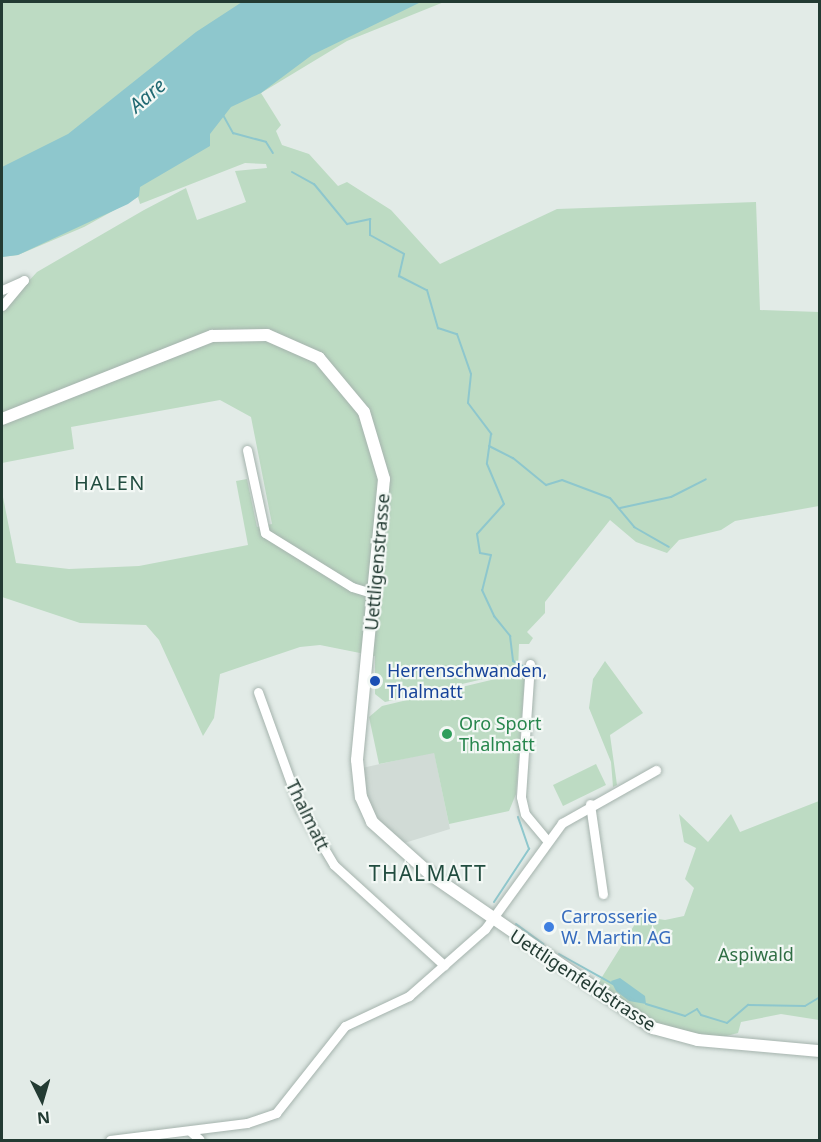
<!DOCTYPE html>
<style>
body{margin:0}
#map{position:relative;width:821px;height:1142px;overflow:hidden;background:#e2ebe7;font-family:"Noto Sans",sans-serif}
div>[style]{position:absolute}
.built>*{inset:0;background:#d1dbd6}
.green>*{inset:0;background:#bddbc3}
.water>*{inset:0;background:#8ec7cd}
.stream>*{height:2px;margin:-1px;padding:0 1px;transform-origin:1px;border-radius:1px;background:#8ec7cd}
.roads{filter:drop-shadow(0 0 2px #a5b3ad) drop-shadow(0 0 2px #a5b3ad)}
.minor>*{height:9px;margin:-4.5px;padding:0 4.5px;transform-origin:4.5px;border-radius:4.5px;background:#fff}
.secondary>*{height:12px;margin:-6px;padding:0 6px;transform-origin:6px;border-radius:6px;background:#fff}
.dots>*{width:16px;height:16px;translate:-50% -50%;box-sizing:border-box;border:3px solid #f3f8f5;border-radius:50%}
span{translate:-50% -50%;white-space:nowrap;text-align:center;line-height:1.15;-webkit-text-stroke:4.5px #f3f8f5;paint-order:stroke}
.street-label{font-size:18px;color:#233b33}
.transit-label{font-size:18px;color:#164399}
.left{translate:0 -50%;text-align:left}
.leisure-label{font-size:18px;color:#27864d}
.shop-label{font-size:18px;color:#366cbe}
.park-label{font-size:18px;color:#306f45}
.water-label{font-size:20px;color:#226a73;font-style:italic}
.neighbourhood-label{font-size:20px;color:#214c3f;letter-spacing:1.5px}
.quarter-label{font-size:21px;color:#214c3f;letter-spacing:1.5px}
.frame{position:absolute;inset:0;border:3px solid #233b33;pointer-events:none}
.north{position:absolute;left:12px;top:1070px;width:60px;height:60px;-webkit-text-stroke:4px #f3f8f5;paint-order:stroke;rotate:175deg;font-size:16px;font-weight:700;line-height:24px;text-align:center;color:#233b33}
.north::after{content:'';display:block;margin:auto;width:21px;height:27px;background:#233b33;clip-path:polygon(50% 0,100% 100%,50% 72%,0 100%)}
</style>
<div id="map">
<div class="built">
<div style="clip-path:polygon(434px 752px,450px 829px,401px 844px,376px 818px,366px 795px,362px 768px)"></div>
</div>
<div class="green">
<div style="clip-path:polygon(2px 2px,444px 2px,347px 41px,261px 93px,281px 125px,276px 131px,282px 145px,309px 154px,338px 186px,347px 182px,391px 210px,440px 264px,557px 209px,756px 202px,760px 310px,819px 312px,819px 506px,735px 521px,721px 530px,679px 540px,667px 553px,636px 542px,610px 520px,545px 602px,545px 613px,527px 632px,533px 638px,529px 644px,519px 644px,518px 671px,385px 702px,375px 694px,375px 656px,320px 645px,300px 647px,220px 674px,214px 718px,203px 736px,159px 640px,146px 625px,80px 623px,2px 597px,2px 492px,16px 563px,69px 569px,139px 566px,248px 545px,236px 481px,247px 479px,257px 527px,272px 524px,251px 417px,220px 400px,71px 427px,74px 449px,2px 463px,2px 310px,37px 272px,144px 210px,186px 188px,197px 220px,246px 202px,235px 171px,267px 168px,266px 164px,245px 163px,140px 204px,138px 197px,84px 227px,18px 255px,2px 257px)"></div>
<div style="clip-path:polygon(605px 661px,643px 713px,610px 735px,617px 785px,613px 787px,611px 762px,589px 708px,593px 679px)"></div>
<div style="clip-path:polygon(525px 672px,516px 794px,509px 811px,449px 824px,434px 753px,379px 764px,369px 717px,382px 706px)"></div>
<div style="clip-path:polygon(596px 764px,606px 785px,563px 806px,553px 785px)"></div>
<div style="clip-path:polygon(819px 801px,819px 1020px,781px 1014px,741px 1022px,738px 1033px,719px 1038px,659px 1026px,597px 985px,640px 916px,665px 920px,684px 916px,694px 888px,685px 879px,696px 848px,684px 842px,679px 814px,708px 842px,731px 814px,740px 832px)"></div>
</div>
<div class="water">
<div style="clip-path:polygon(242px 2px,421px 2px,312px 55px,261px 93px,231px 107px,210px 134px,210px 146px,140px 187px,139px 196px,128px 204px,18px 255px,2px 257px,2px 167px,68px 134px,196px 32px)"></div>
<div style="clip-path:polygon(620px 978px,645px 996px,646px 1004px,629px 1001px,616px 991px,611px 981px)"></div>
</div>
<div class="stream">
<div style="left:223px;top:115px;width:21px;rotate:61deg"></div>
<div style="left:233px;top:133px;width:34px;rotate:15deg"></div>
<div style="left:266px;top:142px;width:13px;rotate:58deg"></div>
<div style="left:292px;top:172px;width:25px;rotate:29deg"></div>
<div style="left:314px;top:184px;width:52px;rotate:50.5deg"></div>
<div style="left:347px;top:224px;width:24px;rotate:-12deg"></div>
<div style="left:370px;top:219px;width:16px;rotate:90deg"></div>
<div style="left:370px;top:235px;width:39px;rotate:29deg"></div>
<div style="left:404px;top:254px;width:23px;rotate:103deg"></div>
<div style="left:399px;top:276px;width:31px;rotate:27deg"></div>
<div style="left:427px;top:290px;width:40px;rotate:74deg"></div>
<div style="left:438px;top:328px;width:20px;rotate:18deg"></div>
<div style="left:457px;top:334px;width:42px;rotate:70.7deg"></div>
<div style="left:471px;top:374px;width:29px;rotate:96deg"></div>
<div style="left:468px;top:403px;width:39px;rotate:53deg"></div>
<div style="left:491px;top:434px;width:30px;rotate:98deg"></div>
<div style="left:487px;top:464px;width:43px;rotate:67deg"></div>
<div style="left:504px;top:504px;width:40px;rotate:132deg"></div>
<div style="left:477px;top:534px;width:19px;rotate:81deg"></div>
<div style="left:480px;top:553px;width:11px;rotate:10deg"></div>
<div style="left:491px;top:555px;width:36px;rotate:104deg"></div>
<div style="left:482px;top:590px;width:29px;rotate:65deg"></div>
<div style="left:494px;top:616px;width:26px;rotate:51deg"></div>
<div style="left:510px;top:636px;width:25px;rotate:83deg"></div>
<div style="left:513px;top:661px;width:13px;rotate:27deg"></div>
<div style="left:489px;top:446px;width:27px;rotate:27deg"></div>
<div style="left:513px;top:458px;width:43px;rotate:39.3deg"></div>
<div style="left:546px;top:485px;width:17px;rotate:-17deg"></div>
<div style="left:562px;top:480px;width:51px;rotate:20.6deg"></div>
<div style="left:610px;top:498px;width:38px;rotate:50deg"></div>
<div style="left:634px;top:527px;width:40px;rotate:29.7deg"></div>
<div style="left:620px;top:508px;width:52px;rotate:-12.2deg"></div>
<div style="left:671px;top:497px;width:39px;rotate:-27deg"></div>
<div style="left:494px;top:902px;width:64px;rotate:-56.6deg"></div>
<div style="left:529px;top:849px;width:34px;rotate:-109deg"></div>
<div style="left:516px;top:924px;width:34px;rotate:36deg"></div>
<div style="left:559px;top:954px;width:62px;rotate:29.1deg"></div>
<div style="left:646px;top:1004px;width:41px;rotate:17.1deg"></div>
<div style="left:685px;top:1016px;width:14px;rotate:-30deg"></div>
<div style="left:697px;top:1009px;width:7px;rotate:56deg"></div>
<div style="left:701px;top:1015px;width:27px;rotate:17deg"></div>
<div style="left:727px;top:1023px;width:28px;rotate:-41deg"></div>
<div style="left:748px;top:1005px;width:57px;rotate:1deg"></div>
<div style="left:805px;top:1006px;width:17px;rotate:-31deg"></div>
</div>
<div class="roads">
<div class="minor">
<div style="left:2px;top:290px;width:24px;rotate:-24deg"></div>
<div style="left:2px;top:306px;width:34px;rotate:-50deg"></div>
<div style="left:247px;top:450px;width:85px;rotate:77.8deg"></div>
<div style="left:265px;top:533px;width:102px;rotate:31.8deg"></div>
<div style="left:352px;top:587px;width:24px;rotate:17deg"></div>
<div style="left:530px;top:664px;width:133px;rotate:93.9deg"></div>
<div style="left:521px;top:797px;width:17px;rotate:77deg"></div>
<div style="left:525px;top:814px;width:34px;rotate:50deg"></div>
<div style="left:258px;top:692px;width:123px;rotate:70.1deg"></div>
<div style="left:300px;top:808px;width:66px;rotate:59.2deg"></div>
<div style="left:334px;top:865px;width:149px;rotate:42.3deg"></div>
<div style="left:590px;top:804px;width:91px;rotate:81.8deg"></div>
<div style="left:190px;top:1131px;width:13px;rotate:42deg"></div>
<div style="left:110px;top:1140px;width:138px;rotate:-7.1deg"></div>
<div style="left:247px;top:1123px;width:31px;rotate:-19deg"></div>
<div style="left:276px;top:1113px;width:111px;rotate:-51.6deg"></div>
<div style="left:345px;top:1026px;width:71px;rotate:-25.1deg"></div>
<div style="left:409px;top:996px;width:101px;rotate:-41.4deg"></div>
<div style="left:485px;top:929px;width:131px;rotate:-54deg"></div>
<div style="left:562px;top:823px;width:108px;rotate:-29.4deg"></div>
</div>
<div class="secondary">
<div style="left:2px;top:419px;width:226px;rotate:-21.6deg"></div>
<div style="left:212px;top:336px;width:55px;rotate:-1deg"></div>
<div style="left:267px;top:335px;width:57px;rotate:23.9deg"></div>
<div style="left:319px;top:358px;width:70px;rotate:50.2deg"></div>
<div style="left:364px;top:412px;width:70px;rotate:73.4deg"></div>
<div style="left:384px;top:479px;width:282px;rotate:95.5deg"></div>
<div style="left:357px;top:760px;width:37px;rotate:84deg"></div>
<div style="left:361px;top:797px;width:27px;rotate:66deg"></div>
<div style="left:372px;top:822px;width:79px;rotate:41.9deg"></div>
<div style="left:431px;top:875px;width:270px;rotate:34.6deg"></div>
<div style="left:653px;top:1028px;width:47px;rotate:14.9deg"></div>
<div style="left:698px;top:1040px;width:122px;rotate:5.2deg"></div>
</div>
</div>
<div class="dots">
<div style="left:375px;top:681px;background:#1a4fb4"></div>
<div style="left:447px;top:734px;background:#2e9e5b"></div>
<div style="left:549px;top:927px;background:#3f7fe0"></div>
</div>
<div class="street-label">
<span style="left:377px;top:562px;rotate:-85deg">Uettligenstrasse</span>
<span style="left:308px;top:815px;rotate:64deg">Thalmatt</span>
<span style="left:583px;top:980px;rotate:33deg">Uettligenfeldstrasse</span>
</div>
<div class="transit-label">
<span class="left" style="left:387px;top:681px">Herrenschwanden,<br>Thalmatt</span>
</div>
<div class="leisure-label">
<span class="left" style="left:459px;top:734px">Oro Sport<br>Thalmatt</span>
</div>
<div class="shop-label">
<span class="left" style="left:561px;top:927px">Carrosserie<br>W. Martin AG</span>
</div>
<div class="park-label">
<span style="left:756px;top:954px">Aspiwald</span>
</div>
<div class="water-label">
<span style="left:147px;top:95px;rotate:-40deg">Aare</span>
</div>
<div class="neighbourhood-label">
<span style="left:110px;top:482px">HALEN</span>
</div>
<div class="quarter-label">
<span style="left:428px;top:873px">THALMATT</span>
</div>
<div class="frame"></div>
<div class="north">N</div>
</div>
